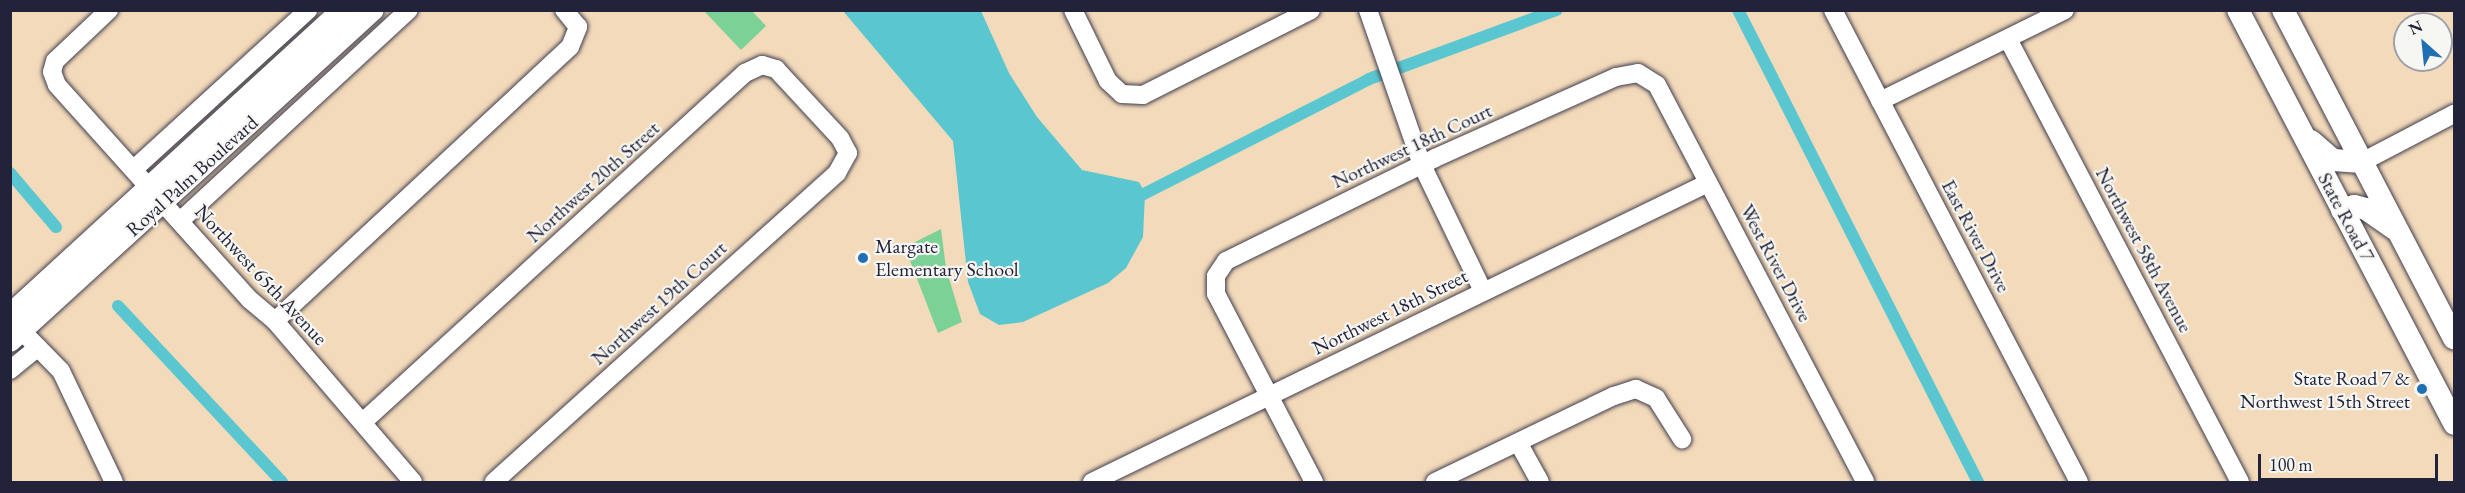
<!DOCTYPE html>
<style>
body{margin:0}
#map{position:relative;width:2465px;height:493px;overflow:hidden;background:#f3daba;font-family:"EB Garamond",serif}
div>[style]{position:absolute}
.green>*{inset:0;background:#7cd296}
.water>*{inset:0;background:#5ac7d0}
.canal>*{height:12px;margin:-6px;padding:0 6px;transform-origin:6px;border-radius:6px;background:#5ac7d0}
.roads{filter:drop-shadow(0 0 2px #413e4e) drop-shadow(0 0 2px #413e4e)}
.minor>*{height:18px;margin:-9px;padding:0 9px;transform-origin:9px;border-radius:9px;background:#fff}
.major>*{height:22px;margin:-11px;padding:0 11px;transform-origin:11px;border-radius:11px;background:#fff}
.dots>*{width:16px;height:16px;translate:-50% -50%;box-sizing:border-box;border:3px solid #f6f6f2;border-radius:50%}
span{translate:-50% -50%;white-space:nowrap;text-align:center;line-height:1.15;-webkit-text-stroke:4.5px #f6f6f2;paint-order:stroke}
.street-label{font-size:20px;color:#22223b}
.poi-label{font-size:20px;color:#22223b}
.left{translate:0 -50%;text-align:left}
.right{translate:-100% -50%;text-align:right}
.frame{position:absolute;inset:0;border:12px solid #22223b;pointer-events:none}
.north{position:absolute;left:2393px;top:12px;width:60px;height:60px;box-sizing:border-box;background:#f6f6f2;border:2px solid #a1a1a9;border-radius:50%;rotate:333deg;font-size:16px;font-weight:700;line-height:24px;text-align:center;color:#22223b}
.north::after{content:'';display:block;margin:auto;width:21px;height:27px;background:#1f6fb2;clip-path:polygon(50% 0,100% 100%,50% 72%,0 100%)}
.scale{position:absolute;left:2258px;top:454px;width:180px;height:27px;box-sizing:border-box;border:3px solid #22223b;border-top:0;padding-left:8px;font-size:18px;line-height:21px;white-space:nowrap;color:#22223b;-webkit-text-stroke:4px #f6f6f2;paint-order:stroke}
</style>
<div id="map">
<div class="green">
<div style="clip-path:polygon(704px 11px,752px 11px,766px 26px,741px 50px)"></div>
<div style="clip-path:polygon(941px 229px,946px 268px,962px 322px,938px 333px,909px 258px,914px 256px,909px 245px)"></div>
</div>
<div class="water">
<div style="clip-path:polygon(843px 11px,981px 11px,1009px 73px,1037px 117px,1082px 170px,1139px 182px,1145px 193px,1143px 237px,1126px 268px,1108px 283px,1023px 322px,999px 325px,980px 314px,968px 282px,953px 141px)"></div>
</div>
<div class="canal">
<div style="left:1738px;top:10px;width:530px;rotate:63.05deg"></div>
<div style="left:10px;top:173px;width:71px;rotate:49.6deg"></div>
<div style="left:1132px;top:200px;width:266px;rotate:-27deg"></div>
<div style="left:1369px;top:79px;width:200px;rotate:-20.2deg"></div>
<div style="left:118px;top:306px;width:241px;rotate:47deg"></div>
</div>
<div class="roads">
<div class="minor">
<div style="left:109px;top:10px;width:74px;rotate:136.6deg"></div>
<div style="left:55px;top:61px;width:11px;rotate:105deg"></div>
<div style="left:52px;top:72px;width:14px;rotate:69deg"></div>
<div style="left:57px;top:85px;width:288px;rotate:48.1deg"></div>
<div style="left:249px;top:299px;width:34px;rotate:40deg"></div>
<div style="left:275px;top:321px;width:212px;rotate:49.4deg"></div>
<div style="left:1073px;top:10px;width:79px;rotate:63.8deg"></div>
<div style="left:1108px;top:81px;width:19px;rotate:43deg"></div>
<div style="left:1122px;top:94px;width:21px;rotate:3deg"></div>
<div style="left:1143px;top:95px;width:188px;rotate:-26.8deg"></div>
<div style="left:1368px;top:10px;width:164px;rotate:70.8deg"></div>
<div style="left:1422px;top:165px;width:140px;rotate:64.2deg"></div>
<div style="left:1833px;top:10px;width:532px;rotate:62.47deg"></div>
<div style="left:2008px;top:39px;width:500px;rotate:62.36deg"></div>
<div style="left:1880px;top:101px;width:206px;rotate:-26.2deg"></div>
<div style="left:2362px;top:162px;width:104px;rotate:-27.6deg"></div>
<div style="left:134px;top:169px;width:236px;rotate:-42.4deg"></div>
<div style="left:180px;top:221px;width:311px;rotate:-42.7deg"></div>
<div style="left:275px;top:321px;width:403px;rotate:-42.9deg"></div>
<div style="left:570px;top:47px;width:22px;rotate:-68deg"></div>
<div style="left:578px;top:27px;width:22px;rotate:-129deg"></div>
<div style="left:14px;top:323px;width:67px;rotate:45.6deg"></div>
<div style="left:61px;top:371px;width:123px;rotate:64.5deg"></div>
<div style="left:10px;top:370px;width:36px;rotate:-39deg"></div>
<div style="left:364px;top:421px;width:516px;rotate:-42.41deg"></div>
<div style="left:745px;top:73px;width:19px;rotate:-25deg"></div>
<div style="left:762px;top:65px;width:15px;rotate:16deg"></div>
<div style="left:776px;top:69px;width:94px;rotate:47.2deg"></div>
<div style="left:840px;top:138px;width:17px;rotate:62deg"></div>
<div style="left:848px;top:153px;width:23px;rotate:119deg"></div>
<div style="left:837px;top:173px;width:462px;rotate:138deg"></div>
<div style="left:1519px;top:444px;width:43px;rotate:61.1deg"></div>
<div style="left:1092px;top:482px;width:685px;rotate:-25.89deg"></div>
<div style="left:1314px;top:482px;width:212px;rotate:-117.5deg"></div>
<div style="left:1216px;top:294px;width:18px;rotate:-90deg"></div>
<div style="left:1216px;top:276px;width:18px;rotate:-56deg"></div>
<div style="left:1226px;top:261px;width:233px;rotate:-26.2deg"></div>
<div style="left:1435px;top:158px;width:198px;rotate:-24.1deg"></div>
<div style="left:1616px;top:77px;width:22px;rotate:-10deg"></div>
<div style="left:1638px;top:73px;width:22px;rotate:32deg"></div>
<div style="left:1657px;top:85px;width:448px;rotate:62.3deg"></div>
<div style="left:1435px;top:482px;width:199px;rotate:-25.7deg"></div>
<div style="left:1614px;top:396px;width:23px;rotate:-18deg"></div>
<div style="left:1636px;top:389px;width:22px;rotate:24deg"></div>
<div style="left:1656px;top:398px;width:49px;rotate:57.6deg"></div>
</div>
<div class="major">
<div style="left:2238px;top:10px;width:467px;rotate:62.4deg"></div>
<div style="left:2283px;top:10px;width:370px;rotate:62.5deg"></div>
<div style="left:2311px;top:141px;width:29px;rotate:41deg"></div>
<div style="left:2333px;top:160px;width:29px;rotate:4deg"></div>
<div style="left:2342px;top:210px;width:13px;rotate:-18deg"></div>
<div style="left:2354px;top:206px;width:12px;rotate:14deg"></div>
<div style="left:2366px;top:209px;width:35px;rotate:35deg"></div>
<div style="left:10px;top:315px;width:452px;rotate:-42.5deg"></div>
<div style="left:10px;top:341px;width:491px;rotate:-42.4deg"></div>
</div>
</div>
<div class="dots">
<div style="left:863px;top:258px;background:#1f6fb2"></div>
<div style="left:2422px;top:389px;background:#1f6fb2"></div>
</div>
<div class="street-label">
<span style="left:1412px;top:146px;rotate:-25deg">Northwest 18th Court</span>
<span style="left:192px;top:176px;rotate:-42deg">Royal Palm Boulevard</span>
<span style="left:593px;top:182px;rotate:-42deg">Northwest 20th Street</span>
<span style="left:2346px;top:217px;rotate:62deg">State Road 7</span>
<span style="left:1976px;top:236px;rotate:62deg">East River Drive</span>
<span style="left:2144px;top:250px;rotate:62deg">Northwest 58th Avenue</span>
<span style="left:1776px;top:263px;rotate:62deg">West River Drive</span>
<span style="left:261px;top:275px;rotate:47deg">Northwest 65th Avenue</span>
<span style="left:659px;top:303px;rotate:-42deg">Northwest 19th Court</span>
<span style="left:1390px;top:312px;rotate:-26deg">Northwest 18th Street</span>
</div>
<div class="poi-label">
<span class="left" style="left:875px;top:258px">Margate<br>Elementary School</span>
<span class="right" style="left:2410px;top:390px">State Road 7 &amp;<br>Northwest 15th Street</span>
</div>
<div class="frame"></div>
<div class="north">N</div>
<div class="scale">100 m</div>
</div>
